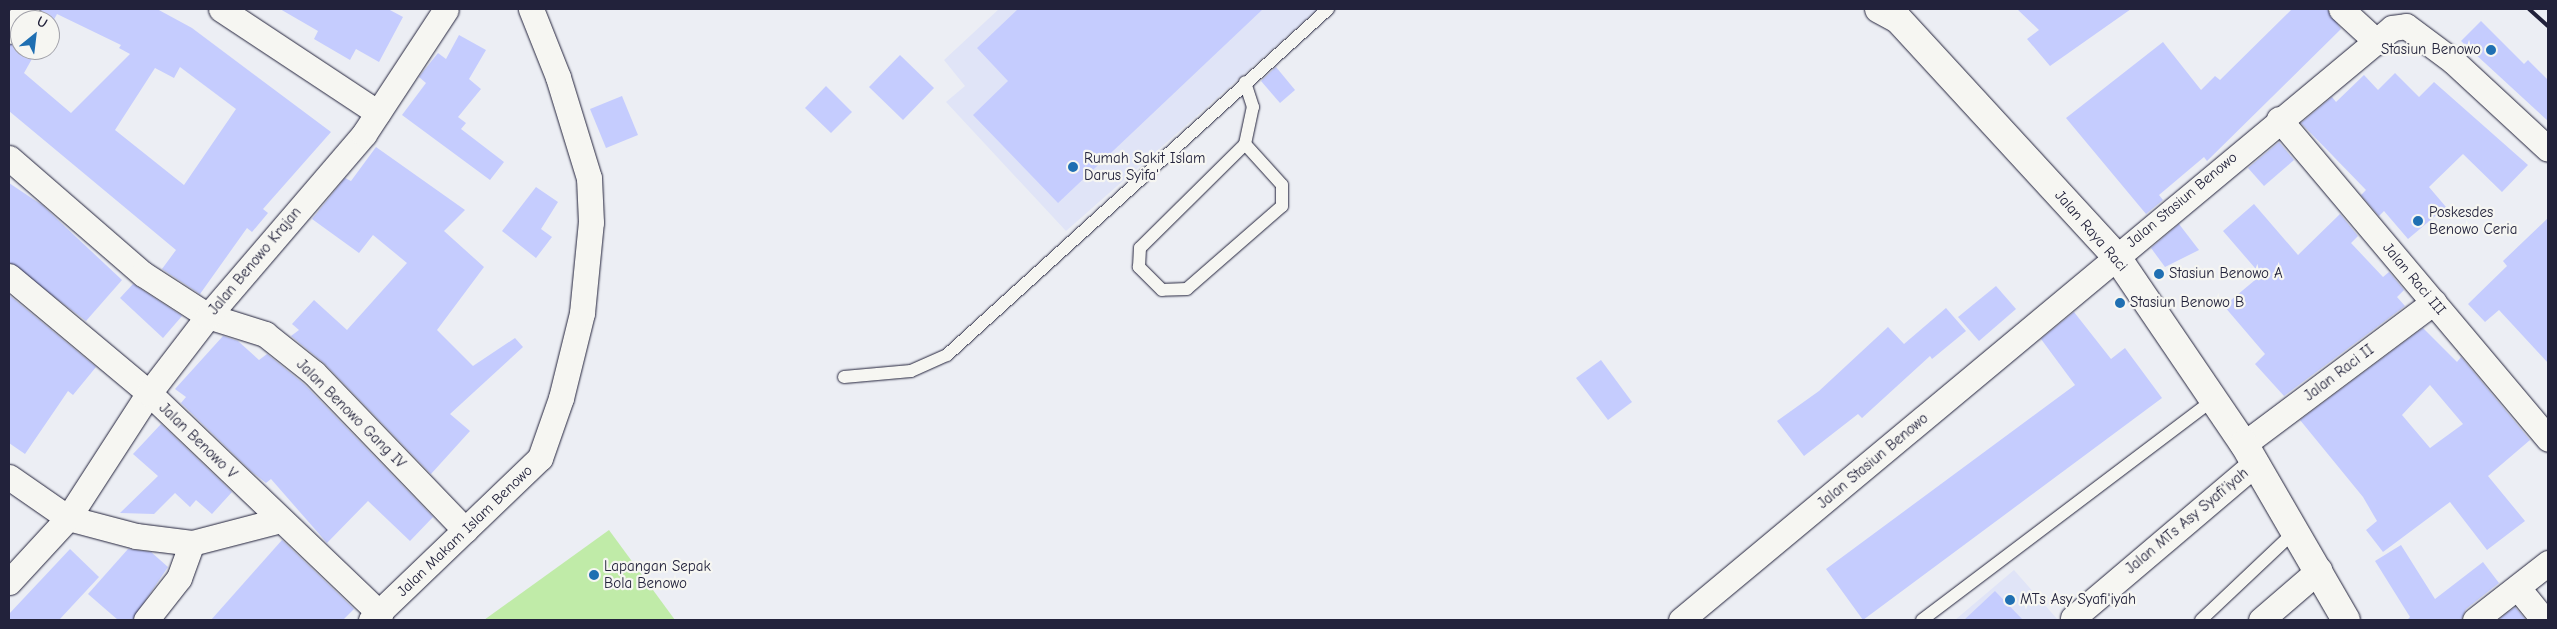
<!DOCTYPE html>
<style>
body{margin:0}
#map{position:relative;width:2557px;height:629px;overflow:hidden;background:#eceef4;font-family:"Comic Neue",sans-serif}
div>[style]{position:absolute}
.built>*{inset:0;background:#e0e4f7}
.green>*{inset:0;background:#c0eba8}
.building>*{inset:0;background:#c5ccfe}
.roads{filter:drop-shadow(0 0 1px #22223b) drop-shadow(0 0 1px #22223b)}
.lane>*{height:12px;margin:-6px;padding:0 6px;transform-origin:6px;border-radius:6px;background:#f6f6f2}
.street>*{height:25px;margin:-12.5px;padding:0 12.5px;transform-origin:12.5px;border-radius:12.5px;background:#f6f6f2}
.secondary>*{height:28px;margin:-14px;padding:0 14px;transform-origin:14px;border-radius:14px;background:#f6f6f2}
.rail>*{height:4px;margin:-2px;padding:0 2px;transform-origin:2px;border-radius:2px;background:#22223b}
.dots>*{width:14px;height:14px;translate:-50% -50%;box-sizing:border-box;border:2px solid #f6f6f2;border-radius:50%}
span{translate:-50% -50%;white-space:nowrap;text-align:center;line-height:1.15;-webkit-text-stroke:4.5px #f6f6f2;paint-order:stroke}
.poi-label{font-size:15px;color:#22223b}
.right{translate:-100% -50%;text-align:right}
.left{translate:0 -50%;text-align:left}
.street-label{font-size:15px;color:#22223b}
.frame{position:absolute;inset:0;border:10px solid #22223b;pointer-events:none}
.north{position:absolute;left:10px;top:10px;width:50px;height:50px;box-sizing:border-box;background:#f6f6f2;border:1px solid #a1a1a9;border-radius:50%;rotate:29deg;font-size:14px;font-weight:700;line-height:20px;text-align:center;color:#22223b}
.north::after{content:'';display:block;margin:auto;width:18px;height:22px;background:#1f6fb2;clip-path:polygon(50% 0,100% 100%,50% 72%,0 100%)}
</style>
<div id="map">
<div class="built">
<div style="clip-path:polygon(999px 9px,1318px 9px,1066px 231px,946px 102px,965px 86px,944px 60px)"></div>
<div style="clip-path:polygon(2014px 570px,2058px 620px,1955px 620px)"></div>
</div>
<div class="green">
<div style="clip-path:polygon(609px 530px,675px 620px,484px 620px)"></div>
</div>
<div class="building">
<div style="clip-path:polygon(evenodd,41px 9px,157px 9px,192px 28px,331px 132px,263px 209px,268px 213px,252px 232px,247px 228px,200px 294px,162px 269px,176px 250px,9px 111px,9px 45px,20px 40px,20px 50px,37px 50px,24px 73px,71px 113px,130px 54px,119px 48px,121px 45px,57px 14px,50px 27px,50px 20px,37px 20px,41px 9px,180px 67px,236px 109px,184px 185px,115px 130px,155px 68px,174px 78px,180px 67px)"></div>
<div style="clip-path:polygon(280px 9px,388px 9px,403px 17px,379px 62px,356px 49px,350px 60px,314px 39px,318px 31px)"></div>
<div style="clip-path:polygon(1018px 9px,1263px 9px,1058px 203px,973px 115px,1008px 81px,977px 48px)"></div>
<div style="clip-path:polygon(2017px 9px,2131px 9px,2050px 66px,2027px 39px,2039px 30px)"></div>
<div style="clip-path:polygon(2292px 9px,2327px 9px,2341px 29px,2207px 161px,2204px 157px,2159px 195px,2163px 200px,2146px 214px,2066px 118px,2163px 42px,2201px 90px,2215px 76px,2220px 80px)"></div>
<div style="clip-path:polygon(2481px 21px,2524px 64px,2528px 60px,2548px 80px,2548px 121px,2461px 41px)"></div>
<div style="clip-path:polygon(459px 35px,486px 50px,469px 79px,481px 89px,458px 117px,466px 123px,461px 129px,504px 162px,490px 180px,402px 115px,426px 83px,419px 77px,422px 73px,438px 53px,446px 59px)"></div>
<div style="clip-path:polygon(900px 55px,934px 88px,903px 120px,869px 87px)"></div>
<div style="clip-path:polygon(1276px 67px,1295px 90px,1280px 103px,1261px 81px)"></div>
<div style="clip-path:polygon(2395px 73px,2419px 97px,2434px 82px,2528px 165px,2502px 192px,2463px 154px,2429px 187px,2446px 207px,2408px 239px,2384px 211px,2379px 216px,2361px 195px,2366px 190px,2301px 123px,2332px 97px,2336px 102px,2364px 75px,2378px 90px)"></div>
<div style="clip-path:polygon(826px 86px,852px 112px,831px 133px,805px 108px)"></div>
<div style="clip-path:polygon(622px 96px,638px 135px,606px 148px,590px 109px)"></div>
<div style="clip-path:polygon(2279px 142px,2294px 160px,2264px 186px,2248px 168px)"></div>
<div style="clip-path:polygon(376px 147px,465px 210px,444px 231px,484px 267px,437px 330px,473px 366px,515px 338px,523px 347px,450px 414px,470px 431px,431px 474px,324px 363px,291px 336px,299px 330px,292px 324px,314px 300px,347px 330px,407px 263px,373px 235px,359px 253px,312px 219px,345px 178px,351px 181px)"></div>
<div style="clip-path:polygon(9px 183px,42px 205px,122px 280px,86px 321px,9px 262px)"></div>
<div style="clip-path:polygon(536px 187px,558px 202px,541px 229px,552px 237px,536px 258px,502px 231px)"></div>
<div style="clip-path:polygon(2254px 204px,2298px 255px,2340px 214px,2358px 236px,2351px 243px,2383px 277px,2389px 272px,2404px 290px,2397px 297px,2405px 306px,2284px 396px,2255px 364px,2265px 354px,2224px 306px,2261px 275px,2223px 231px)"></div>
<div style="clip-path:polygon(2548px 218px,2548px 363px,2499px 310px,2485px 322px,2468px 304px,2507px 266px,2503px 261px)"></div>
<div style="clip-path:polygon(2179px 224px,2199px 250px,2165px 267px,2151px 248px)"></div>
<div style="clip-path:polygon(133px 284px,182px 316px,163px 338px,120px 298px)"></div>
<div style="clip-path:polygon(1996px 286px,2016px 309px,1979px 341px,1958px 317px)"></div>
<div style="clip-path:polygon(9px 295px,96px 367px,73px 395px,68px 391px,25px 454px,9px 443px)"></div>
<div style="clip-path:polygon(1946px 308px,1966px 331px,1932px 359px,1930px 356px,1862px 418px,1858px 414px,1804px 456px,1777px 421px,1819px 391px,1888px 327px,1904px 344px)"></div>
<div style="clip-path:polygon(2074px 312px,2111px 359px,2125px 348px,2162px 398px,1863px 620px,1826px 569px,2075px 385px,2041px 339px)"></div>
<div style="clip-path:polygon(evenodd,2423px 328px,2457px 362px,2461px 357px,2530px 440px,2488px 476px,2525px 521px,2487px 550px,2450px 502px,2383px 552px,2366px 530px,2377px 521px,2363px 497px,2300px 420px,2423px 328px,2430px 385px,2463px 424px,2430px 448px,2402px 415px,2430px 385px)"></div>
<div style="clip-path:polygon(223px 336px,238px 341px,259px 360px,267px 354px,304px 384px,433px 517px,410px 541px,368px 501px,327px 543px,271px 479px,266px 483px,252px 472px,181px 403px,186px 397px,175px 389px)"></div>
<div style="clip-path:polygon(1601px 360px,1632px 402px,1608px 420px,1576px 378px)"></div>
<div style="clip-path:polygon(161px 424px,232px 492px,212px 514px,196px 500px,190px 507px,175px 493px,154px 514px,120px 513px,158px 476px,133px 454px)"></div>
<div style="clip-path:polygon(282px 540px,354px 609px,343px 620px,211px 620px)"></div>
<div style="clip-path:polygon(2401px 545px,2435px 599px,2483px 562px,2499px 583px,2466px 609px,2461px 620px,2407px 620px,2410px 617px,2375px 561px)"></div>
<div style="clip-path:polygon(70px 549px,99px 577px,59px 620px,9px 620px,9px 614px)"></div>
<div style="clip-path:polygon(128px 549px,151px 552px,168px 567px,132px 620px,118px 620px,88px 594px)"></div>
<div style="clip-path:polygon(1995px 591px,2023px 620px,1964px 620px)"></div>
<div style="clip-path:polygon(2515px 607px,2526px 620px,2498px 620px)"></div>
</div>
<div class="roads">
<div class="lane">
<div style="left:1245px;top:144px;width:55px;rotate:47.9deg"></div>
<div style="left:1282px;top:185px;width:21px;rotate:90deg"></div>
<div style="left:1282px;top:206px;width:126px;rotate:138.9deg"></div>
<div style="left:1187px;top:289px;width:25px;rotate:178deg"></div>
<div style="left:1162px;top:290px;width:33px;rotate:-135deg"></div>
<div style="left:1139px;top:267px;width:19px;rotate:-87deg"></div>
<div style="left:1140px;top:248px;width:148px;rotate:-44.7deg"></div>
<div style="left:1245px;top:144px;width:38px;rotate:-78deg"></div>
<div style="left:1253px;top:107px;width:26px;rotate:-108deg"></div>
<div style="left:844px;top:377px;width:67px;rotate:-5.1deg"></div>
<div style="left:911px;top:371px;width:39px;rotate:-24deg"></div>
<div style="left:947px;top:355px;width:515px;rotate:-42.24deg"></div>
<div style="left:1922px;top:620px;width:366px;rotate:-37.1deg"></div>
<div style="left:2201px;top:620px;width:128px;rotate:-43.4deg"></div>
</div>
<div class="street">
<div style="left:221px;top:9px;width:188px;rotate:33.5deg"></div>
<div style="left:2341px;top:9px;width:49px;rotate:42.5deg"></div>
<div style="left:9px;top:31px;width:28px;rotate:-51deg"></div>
<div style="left:2279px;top:119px;width:418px;rotate:49.9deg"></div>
<div style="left:9px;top:158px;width:177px;rotate:40.9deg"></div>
<div style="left:143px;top:274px;width:77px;rotate:32.9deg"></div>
<div style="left:208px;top:316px;width:60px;rotate:17.5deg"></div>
<div style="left:265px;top:334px;width:63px;rotate:38.5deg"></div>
<div style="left:314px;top:373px;width:218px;rotate:46.1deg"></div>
<div style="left:9px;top:276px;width:182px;rotate:39.9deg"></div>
<div style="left:149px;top:393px;width:320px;rotate:43.7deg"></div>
<div style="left:2244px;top:444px;width:237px;rotate:-36.8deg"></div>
<div style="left:9px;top:477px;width:72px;rotate:34.8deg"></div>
<div style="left:68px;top:518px;width:70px;rotate:14.8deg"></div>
<div style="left:136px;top:536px;width:56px;rotate:7.1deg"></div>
<div style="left:192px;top:543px;width:91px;rotate:-14.6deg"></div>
<div style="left:9px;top:582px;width:87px;rotate:-47.3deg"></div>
<div style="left:68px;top:518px;width:149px;rotate:-57.1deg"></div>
<div style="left:149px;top:393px;width:97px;rotate:-52.5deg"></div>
<div style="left:208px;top:316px;width:240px;rotate:-49.4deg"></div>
<div style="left:364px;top:134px;width:149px;rotate:-56.7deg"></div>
<div style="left:2518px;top:588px;width:41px;rotate:50.9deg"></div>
<div style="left:2073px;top:618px;width:240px;rotate:-40.3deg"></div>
<div style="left:146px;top:620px;width:53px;rotate:-51.8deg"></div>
<div style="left:179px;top:578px;width:37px;rotate:-70deg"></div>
<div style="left:371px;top:620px;width:234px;rotate:-43.8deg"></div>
<div style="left:540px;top:458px;width:64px;rotate:-70.7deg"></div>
<div style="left:561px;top:398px;width:88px;rotate:-76.1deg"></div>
<div style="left:582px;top:313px;width:91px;rotate:-84.4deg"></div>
<div style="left:591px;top:222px;width:44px;rotate:-92.6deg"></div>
<div style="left:589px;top:178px;width:106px;rotate:-107.1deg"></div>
<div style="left:558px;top:77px;width:73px;rotate:-111.7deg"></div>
<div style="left:1681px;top:620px;width:925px;rotate:-39.78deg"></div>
<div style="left:2392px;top:28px;width:14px;rotate:-8deg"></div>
<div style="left:2406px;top:26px;width:59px;rotate:36.7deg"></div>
<div style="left:2453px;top:61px;width:129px;rotate:42.8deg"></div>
<div style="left:2261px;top:620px;width:77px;rotate:-40.8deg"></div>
<div style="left:2475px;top:620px;width:93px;rotate:-38deg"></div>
</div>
<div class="secondary">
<div style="left:1879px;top:9px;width:21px;rotate:28deg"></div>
<div style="left:1898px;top:19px;width:322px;rotate:47.4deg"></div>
<div style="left:2116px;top:256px;width:227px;rotate:55.8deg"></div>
<div style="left:2244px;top:444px;width:203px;rotate:59.9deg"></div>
</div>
</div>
<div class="rail">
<div style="left:2529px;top:9px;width:25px;rotate:42deg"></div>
</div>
<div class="dots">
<div style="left:2491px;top:50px;background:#1f6fb2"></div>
<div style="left:1073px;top:167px;background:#1f6fb2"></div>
<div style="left:2418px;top:221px;background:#1f6fb2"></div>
<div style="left:2159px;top:274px;background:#1f6fb2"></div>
<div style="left:2120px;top:303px;background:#1f6fb2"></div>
<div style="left:594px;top:575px;background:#1f6fb2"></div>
<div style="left:2010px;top:600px;background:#1f6fb2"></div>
</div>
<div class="poi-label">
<span class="right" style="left:2481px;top:50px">Stasiun Benowo</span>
<span class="left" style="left:1084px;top:167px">Rumah Sakit Islam<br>Darus Syifa'</span>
<span class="left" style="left:2429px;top:221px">Poskesdes<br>Benowo Ceria</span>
<span class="left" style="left:2169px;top:274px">Stasiun Benowo A</span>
<span class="left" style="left:2130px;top:303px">Stasiun Benowo B</span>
<span class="left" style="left:604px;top:575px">Lapangan Sepak<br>Bola Benowo</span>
<span class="left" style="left:2020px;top:600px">MTs Asy Syafi'iyah</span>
</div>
<div class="street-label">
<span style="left:2182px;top:200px;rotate:-40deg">Jalan Stasiun Benowo</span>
<span style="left:2091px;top:231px;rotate:49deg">Jalan Raya Raci</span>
<span style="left:255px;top:261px;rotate:-50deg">Jalan Benowo Krajan</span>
<span style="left:2414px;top:279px;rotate:50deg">Jalan Raci III</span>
<span style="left:2339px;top:373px;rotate:-37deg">Jalan Raci II</span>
<span style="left:351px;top:414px;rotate:45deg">Jalan Benowo Gang IV</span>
<span style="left:198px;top:441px;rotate:44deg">Jalan Benowo V</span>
<span style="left:1873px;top:461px;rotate:-40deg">Jalan Stasiun Benowo</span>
<span style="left:2187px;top:521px;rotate:-40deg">Jalan MTs Asy Syafi'iyah</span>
<span style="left:465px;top:531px;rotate:-44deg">Jalan Makam Islam Benowo</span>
</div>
<div class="frame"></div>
<div class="north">U</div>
</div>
